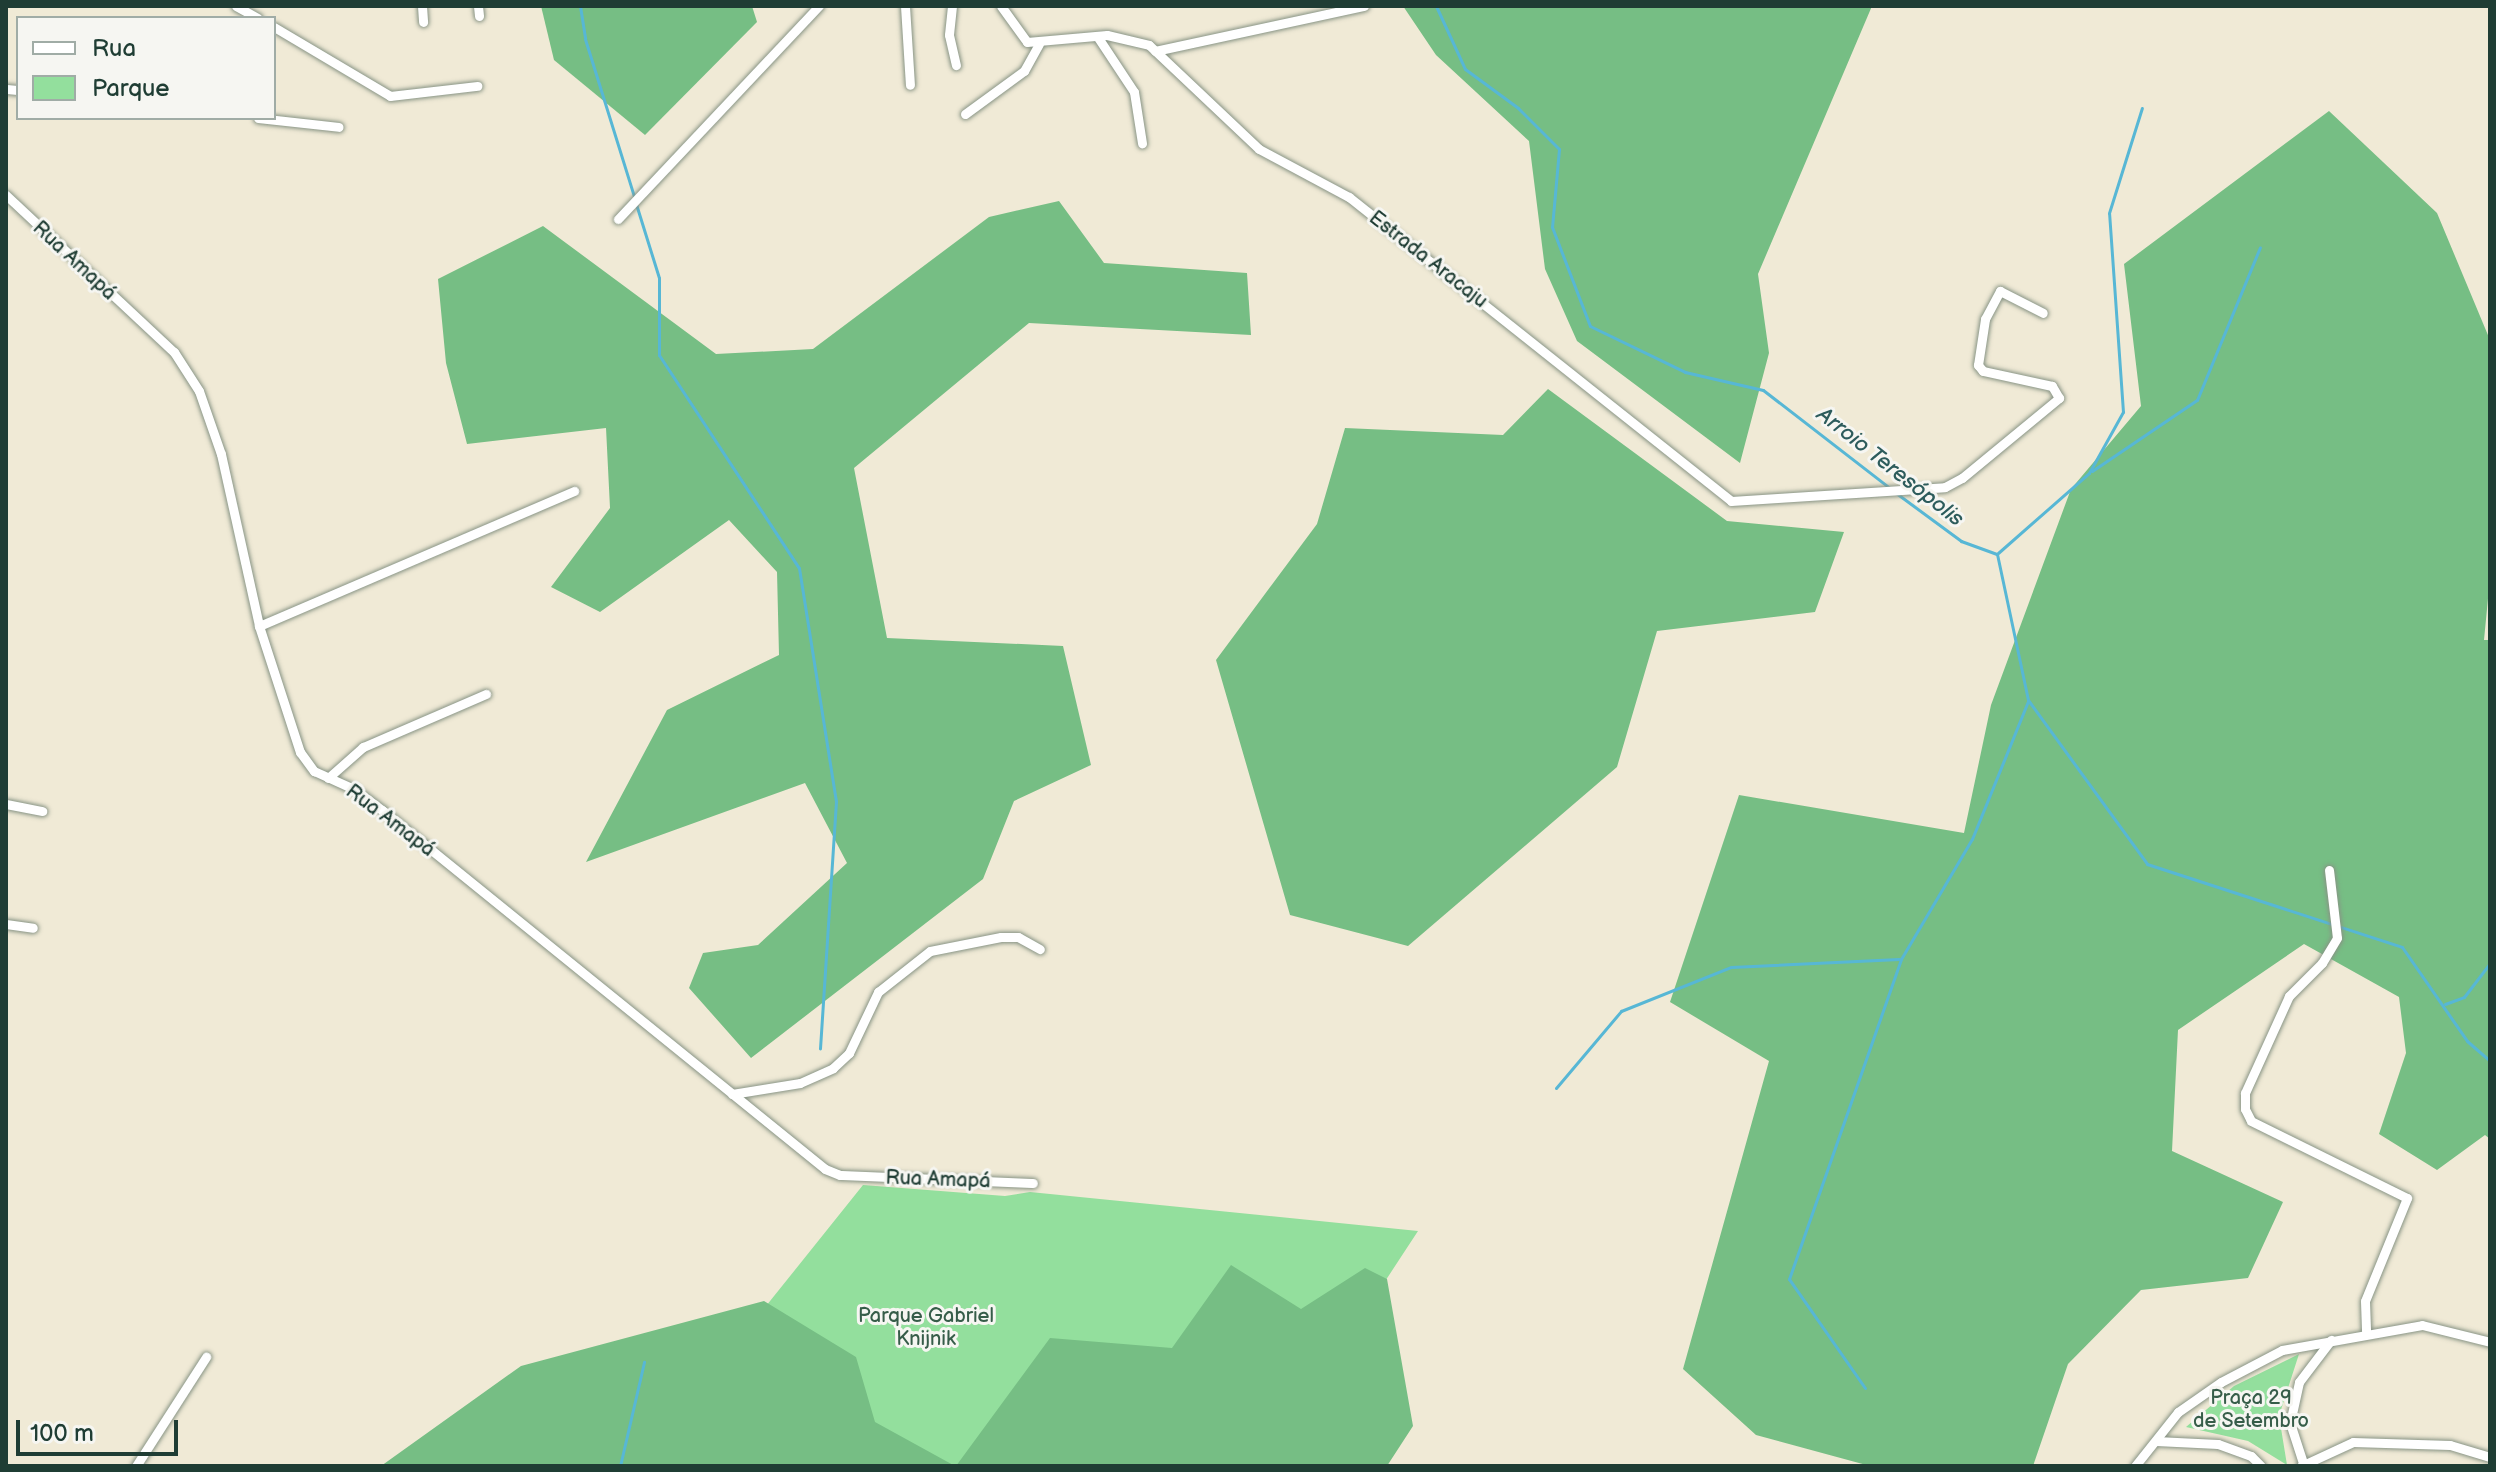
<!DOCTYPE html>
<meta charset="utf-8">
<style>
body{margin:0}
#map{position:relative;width:2496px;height:1472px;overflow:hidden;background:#f0ead6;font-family:"Balsamiq Sans",sans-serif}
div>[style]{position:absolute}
.green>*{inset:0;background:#93df9d}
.forest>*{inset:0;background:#76be84}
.stream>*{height:3px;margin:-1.5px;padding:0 1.5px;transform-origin:1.5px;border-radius:1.5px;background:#57b7d5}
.roads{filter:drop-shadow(0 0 2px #889485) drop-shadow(0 0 2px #889485)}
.street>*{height:9px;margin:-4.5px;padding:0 4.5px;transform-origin:4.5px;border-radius:4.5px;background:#fff}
span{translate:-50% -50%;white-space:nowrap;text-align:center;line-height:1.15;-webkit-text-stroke:6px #f6f6f2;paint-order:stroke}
.street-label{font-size:20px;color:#1f3d34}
.park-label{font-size:20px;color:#365d49}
.water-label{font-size:22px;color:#2d5c5c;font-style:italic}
.frame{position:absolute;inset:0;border:8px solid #1f3d34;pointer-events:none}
.legend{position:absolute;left:16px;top:16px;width:260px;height:104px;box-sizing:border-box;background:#f6f6f2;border:2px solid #a0aca6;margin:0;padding:10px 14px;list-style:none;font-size:24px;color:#1f3d34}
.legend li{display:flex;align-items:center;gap:16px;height:40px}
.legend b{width:40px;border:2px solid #a0aca6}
.scale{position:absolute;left:16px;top:1420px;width:162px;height:36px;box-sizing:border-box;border:4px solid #1f3d34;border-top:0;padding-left:10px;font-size:24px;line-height:28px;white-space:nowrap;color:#1f3d34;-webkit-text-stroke:6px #f6f6f2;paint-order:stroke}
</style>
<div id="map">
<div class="green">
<div style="clip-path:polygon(863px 1185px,1005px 1196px,1030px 1192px,1418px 1231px,1264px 1466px,741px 1466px,682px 1411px)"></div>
<div style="clip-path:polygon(2299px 1354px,2279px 1416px,2287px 1465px,2248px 1441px,2186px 1427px,2234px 1386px)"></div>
</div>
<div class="forest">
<div style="clip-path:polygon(541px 6px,752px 6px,757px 22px,645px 135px,554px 60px)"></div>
<div style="clip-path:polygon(1403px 6px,1872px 6px,1758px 274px,1769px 353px,1740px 463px,1577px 341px,1545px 269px,1529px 141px,1436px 55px)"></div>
<div style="clip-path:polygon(2329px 111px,2437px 213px,2490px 340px,2490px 578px,2484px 640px,2490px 640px,2490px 1139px,2485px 1135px,2437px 1170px,2379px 1134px,2406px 1053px,2399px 997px,2304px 944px,2178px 1030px,2172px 1151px,2283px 1202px,2248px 1278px,2141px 1290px,2068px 1364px,2033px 1466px,1870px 1466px,1756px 1435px,1683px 1369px,1769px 1061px,1670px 1002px,1739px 795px,1964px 833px,1991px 705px,2071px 489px,2141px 406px,2124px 264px)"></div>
<div style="clip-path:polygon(1059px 201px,1104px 263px,1247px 273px,1251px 335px,1029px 323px,854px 468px,887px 638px,1063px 646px,1091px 765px,1014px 801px,983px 879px,751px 1058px,689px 988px,703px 953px,758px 945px,847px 863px,805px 783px,586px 862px,667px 710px,779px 655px,777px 572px,729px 520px,600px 612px,551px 587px,610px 508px,606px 428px,467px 444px,446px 363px,438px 279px,543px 226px,716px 354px,813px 349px,989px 217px)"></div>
<div style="clip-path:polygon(1548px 389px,1727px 521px,1844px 532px,1815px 612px,1657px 631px,1617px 767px,1408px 946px,1290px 915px,1216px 660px,1317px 524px,1345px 428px,1503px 435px)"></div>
<div style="clip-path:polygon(1231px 1265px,1301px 1309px,1365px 1268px,1387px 1279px,1413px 1426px,1387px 1466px,956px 1466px,1050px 1338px,1172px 1348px)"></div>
<div style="clip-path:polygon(764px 1301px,856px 1357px,875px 1422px,955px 1466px,381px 1466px,521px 1366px)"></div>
</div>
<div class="stream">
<div style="left:580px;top:6px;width:33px;rotate:81deg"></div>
<div style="left:585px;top:39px;width:164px;rotate:72.7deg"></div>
<div style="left:1436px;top:6px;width:69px;rotate:65.3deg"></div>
<div style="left:1465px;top:69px;width:66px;rotate:36.3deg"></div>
<div style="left:1518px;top:108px;width:58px;rotate:45deg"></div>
<div style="left:1559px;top:149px;width:78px;rotate:95.1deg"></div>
<div style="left:1552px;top:227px;width:106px;rotate:69deg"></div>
<div style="left:1590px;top:326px;width:106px;rotate:25.8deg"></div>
<div style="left:1685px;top:372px;width:80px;rotate:13deg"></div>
<div style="left:1763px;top:390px;width:160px;rotate:37.7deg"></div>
<div style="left:636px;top:204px;width:77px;rotate:72.7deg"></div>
<div style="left:659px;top:278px;width:77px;rotate:90deg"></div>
<div style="left:659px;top:355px;width:255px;rotate:56.7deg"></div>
<div style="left:799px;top:568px;width:236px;rotate:81deg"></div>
<div style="left:836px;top:801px;width:248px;rotate:93.7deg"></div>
<div style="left:2092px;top:471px;width:127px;rotate:-34.1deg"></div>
<div style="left:2197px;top:400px;width:165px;rotate:-67.6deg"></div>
<div style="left:1896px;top:493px;width:81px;rotate:36.4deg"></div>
<div style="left:1961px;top:541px;width:38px;rotate:20deg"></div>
<div style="left:1997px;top:554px;width:149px;rotate:78deg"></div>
<div style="left:2028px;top:700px;width:203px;rotate:54deg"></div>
<div style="left:2147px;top:864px;width:268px;rotate:18deg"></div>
<div style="left:2402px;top:947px;width:114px;rotate:55.3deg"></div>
<div style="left:2467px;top:1041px;width:30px;rotate:41deg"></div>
<div style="left:1998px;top:553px;width:121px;rotate:-41.3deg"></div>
<div style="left:2089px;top:473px;width:70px;rotate:-60.9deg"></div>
<div style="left:2123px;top:412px;width:199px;rotate:-94deg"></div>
<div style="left:2109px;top:213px;width:110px;rotate:-72.6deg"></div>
<div style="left:2445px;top:1004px;width:20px;rotate:-20deg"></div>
<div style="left:2464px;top:997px;width:43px;rotate:-52.6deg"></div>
<div style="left:1556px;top:1088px;width:101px;rotate:-49.8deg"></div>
<div style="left:1621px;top:1011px;width:118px;rotate:-21.8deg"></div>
<div style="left:1731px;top:967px;width:168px;rotate:-2.7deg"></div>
<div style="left:1865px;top:1388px;width:133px;rotate:-124.9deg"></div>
<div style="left:1789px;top:1279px;width:339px;rotate:-70.7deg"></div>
<div style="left:1901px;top:959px;width:139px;rotate:-59.4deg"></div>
<div style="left:1972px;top:839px;width:149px;rotate:-67.9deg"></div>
<div style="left:620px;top:1466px;width:107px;rotate:-77deg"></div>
</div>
<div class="roads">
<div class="street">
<div style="left:236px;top:6px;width:25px;rotate:29deg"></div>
<div style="left:422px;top:6px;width:16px;rotate:86deg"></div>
<div style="left:478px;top:6px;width:10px;rotate:84deg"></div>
<div style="left:905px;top:6px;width:79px;rotate:86.4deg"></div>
<div style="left:952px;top:6px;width:29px;rotate:96deg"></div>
<div style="left:949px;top:35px;width:31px;rotate:77deg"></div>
<div style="left:1001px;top:6px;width:44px;rotate:54.2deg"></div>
<div style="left:1027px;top:42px;width:80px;rotate:-5deg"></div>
<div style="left:1107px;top:35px;width:43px;rotate:13.4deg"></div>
<div style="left:1149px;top:45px;width:151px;rotate:43.4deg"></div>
<div style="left:1259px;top:149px;width:102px;rotate:28.1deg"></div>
<div style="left:1349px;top:197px;width:488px;rotate:38.5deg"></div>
<div style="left:1731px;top:501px;width:214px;rotate:-3.7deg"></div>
<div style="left:1945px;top:487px;width:19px;rotate:-28deg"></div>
<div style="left:1962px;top:478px;width:126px;rotate:-39.5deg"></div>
<div style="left:2059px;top:398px;width:14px;rotate:-120deg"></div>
<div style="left:2052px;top:386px;width:71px;rotate:-167.7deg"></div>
<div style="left:1983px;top:371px;width:8px;rotate:-130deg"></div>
<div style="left:1978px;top:365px;width:47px;rotate:-81.3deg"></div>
<div style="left:1985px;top:319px;width:32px;rotate:-62deg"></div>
<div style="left:2000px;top:291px;width:48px;rotate:27.1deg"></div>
<div style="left:274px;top:27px;width:135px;rotate:30.7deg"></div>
<div style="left:390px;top:96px;width:88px;rotate:-6.6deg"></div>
<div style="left:1097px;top:36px;width:67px;rotate:56.5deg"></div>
<div style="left:1134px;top:92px;width:52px;rotate:81.1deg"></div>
<div style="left:1155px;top:51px;width:214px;rotate:-12.2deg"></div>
<div style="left:6px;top:89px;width:12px;rotate:5deg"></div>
<div style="left:965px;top:114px;width:73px;rotate:-36.1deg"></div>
<div style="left:1024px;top:71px;width:31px;rotate:-61deg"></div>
<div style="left:258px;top:118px;width:81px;rotate:6.3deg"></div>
<div style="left:6px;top:195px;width:230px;rotate:43.1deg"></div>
<div style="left:174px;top:352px;width:46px;rotate:57.3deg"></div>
<div style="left:199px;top:391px;width:67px;rotate:70.8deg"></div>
<div style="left:221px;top:454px;width:176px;rotate:77.5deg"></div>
<div style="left:259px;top:626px;width:133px;rotate:72deg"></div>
<div style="left:300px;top:752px;width:24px;rotate:54deg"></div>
<div style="left:314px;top:771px;width:44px;rotate:24.2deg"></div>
<div style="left:354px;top:789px;width:35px;rotate:37deg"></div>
<div style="left:382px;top:810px;width:570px;rotate:39.02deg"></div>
<div style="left:825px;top:1169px;width:16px;rotate:22deg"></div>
<div style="left:840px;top:1175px;width:193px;rotate:2.4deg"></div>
<div style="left:618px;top:219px;width:293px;rotate:-46.7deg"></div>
<div style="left:259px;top:626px;width:343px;rotate:-23.2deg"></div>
<div style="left:328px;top:778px;width:47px;rotate:-41.5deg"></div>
<div style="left:363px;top:747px;width:134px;rotate:-23.3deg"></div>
<div style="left:6px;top:804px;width:37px;rotate:11deg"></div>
<div style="left:2329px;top:870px;width:68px;rotate:83.3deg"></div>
<div style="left:2337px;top:938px;width:29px;rotate:121deg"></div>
<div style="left:2322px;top:963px;width:47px;rotate:135deg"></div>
<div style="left:2289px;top:996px;width:107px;rotate:114.4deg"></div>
<div style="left:2245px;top:1093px;width:16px;rotate:90deg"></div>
<div style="left:2245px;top:1109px;width:13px;rotate:63deg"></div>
<div style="left:2251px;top:1121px;width:174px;rotate:26.3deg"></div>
<div style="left:2407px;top:1198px;width:111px;rotate:112.2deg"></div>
<div style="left:2365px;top:1301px;width:30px;rotate:88deg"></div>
<div style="left:6px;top:924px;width:27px;rotate:8deg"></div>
<div style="left:732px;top:1094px;width:69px;rotate:-9.2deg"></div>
<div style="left:800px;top:1083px;width:36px;rotate:-24deg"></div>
<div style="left:833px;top:1068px;width:22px;rotate:-43deg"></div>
<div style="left:849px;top:1053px;width:68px;rotate:-64.6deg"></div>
<div style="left:878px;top:992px;width:66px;rotate:-38.3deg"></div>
<div style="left:930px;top:951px;width:72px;rotate:-11.2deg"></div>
<div style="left:1001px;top:937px;width:17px"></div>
<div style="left:1018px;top:937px;width:25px;rotate:29deg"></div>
<div style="left:2156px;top:1441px;width:62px;rotate:2.8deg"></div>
<div style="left:2218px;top:1444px;width:35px;rotate:20deg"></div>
<div style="left:2251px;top:1456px;width:14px;rotate:45deg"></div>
<div style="left:136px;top:1466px;width:130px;rotate:-57.3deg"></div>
<div style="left:2135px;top:1466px;width:69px;rotate:-51.5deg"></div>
<div style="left:2178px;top:1412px;width:52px;rotate:-34.9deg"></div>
<div style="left:2221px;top:1382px;width:69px;rotate:-27.7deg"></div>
<div style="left:2282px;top:1350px;width:142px;rotate:-10.1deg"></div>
<div style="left:2422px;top:1325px;width:70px;rotate:14deg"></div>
<div style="left:2301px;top:1466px;width:57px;rotate:-24.8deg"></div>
<div style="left:2353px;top:1442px;width:97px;rotate:1.8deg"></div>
<div style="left:2450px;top:1445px;width:42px;rotate:16.7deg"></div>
<div style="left:2304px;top:1466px;width:45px;rotate:-108deg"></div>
<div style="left:2290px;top:1423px;width:42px;rotate:-77.6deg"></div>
<div style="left:2299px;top:1382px;width:53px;rotate:-52.7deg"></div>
</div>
</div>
<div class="street-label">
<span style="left:1428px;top:260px;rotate:38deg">Estrada Aracaju</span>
<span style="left:74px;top:261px;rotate:43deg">Rua Amapá</span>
<span style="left:390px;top:821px;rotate:37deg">Rua Amapá</span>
<span style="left:938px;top:1180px;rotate:2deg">Rua Amapá</span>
</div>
<div class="park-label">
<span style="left:926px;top:1328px">Parque Gabriel<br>Knijnik</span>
<span style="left:2251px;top:1410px">Praça 29<br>de Setembro</span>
</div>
<div class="water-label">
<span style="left:1890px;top:467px;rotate:38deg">Arroio Teresópolis</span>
</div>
<div class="frame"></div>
<ul class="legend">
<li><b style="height:10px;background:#fff"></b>Rua</li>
<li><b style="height:22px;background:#93df9d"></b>Parque</li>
</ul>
<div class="scale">100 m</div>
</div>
